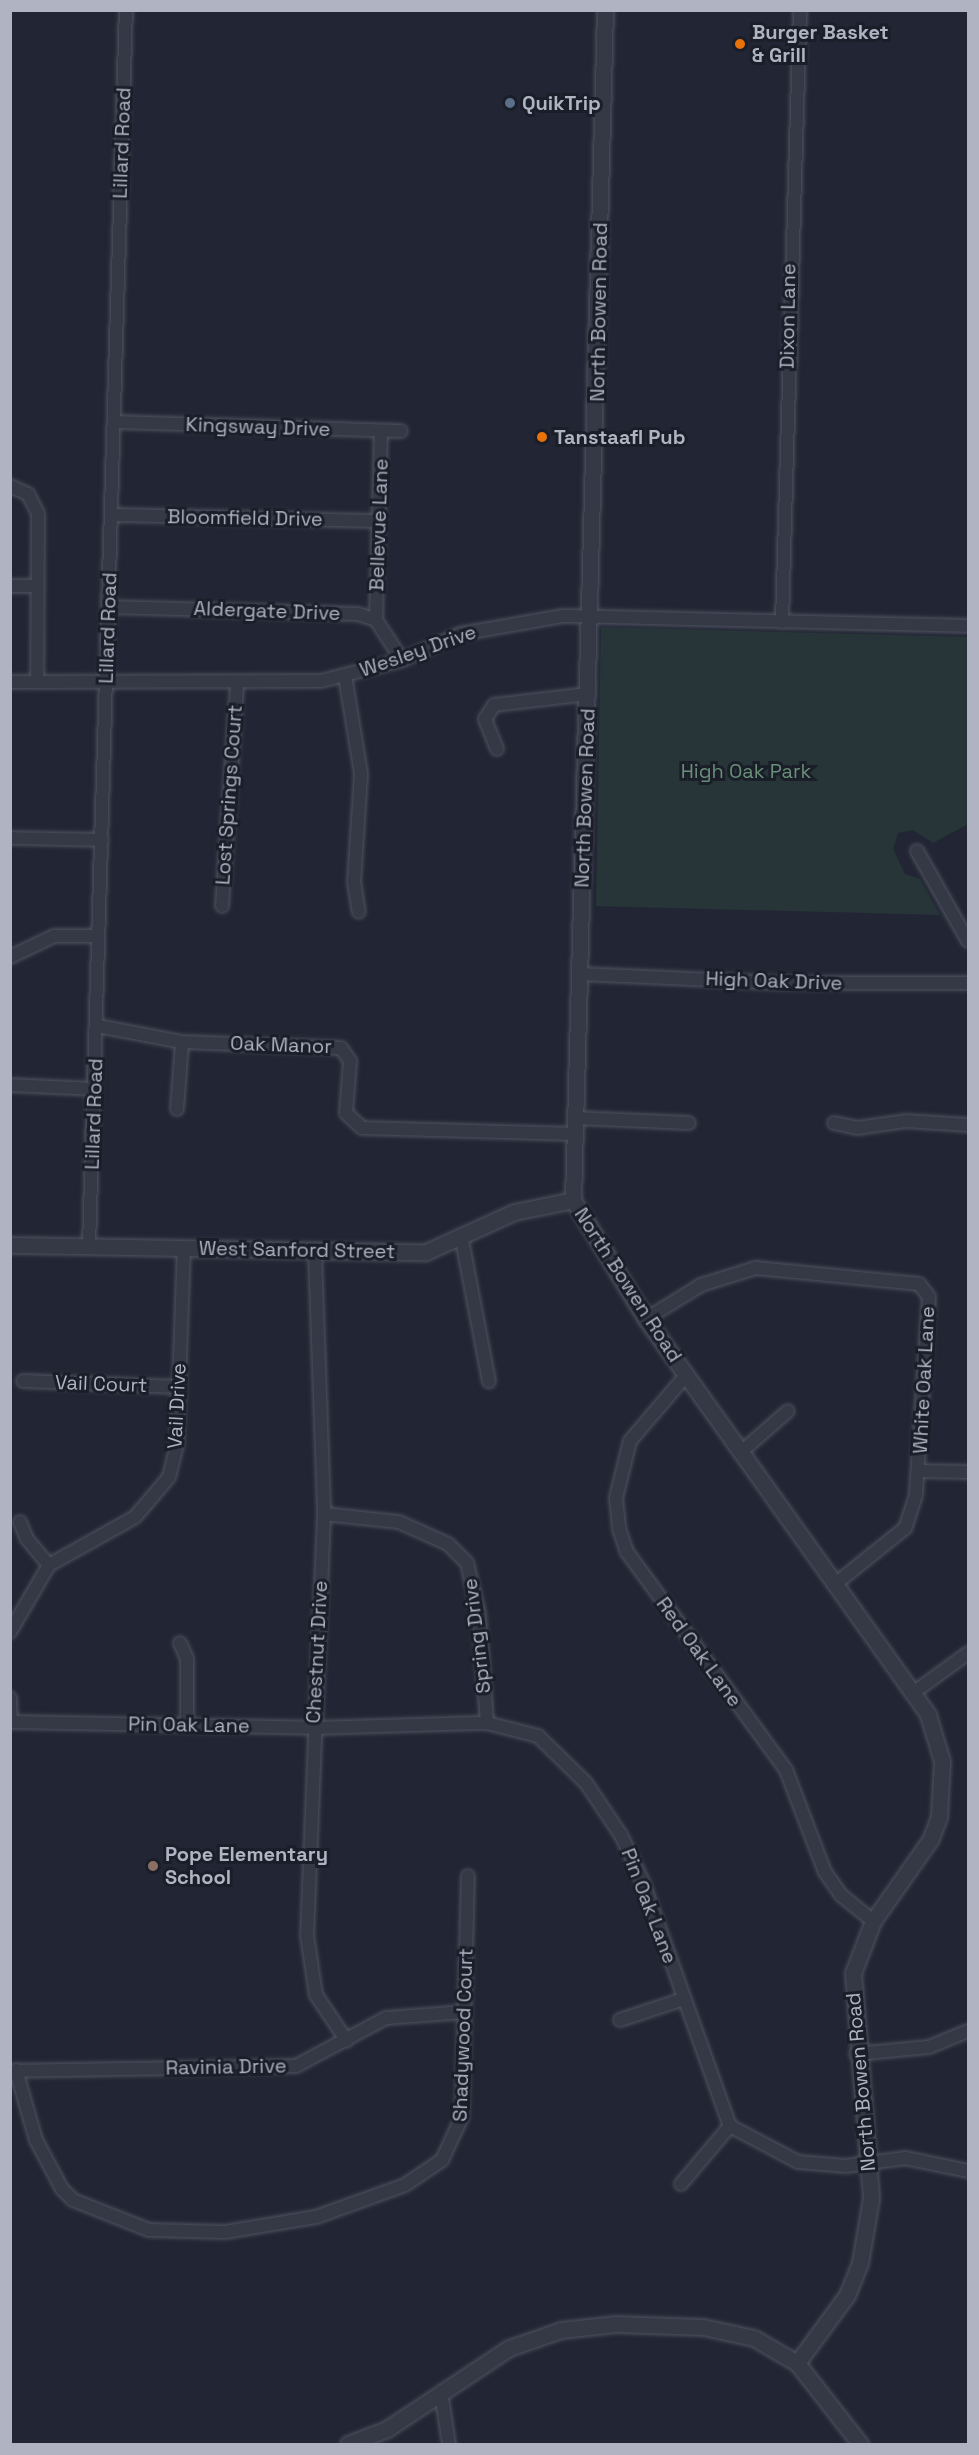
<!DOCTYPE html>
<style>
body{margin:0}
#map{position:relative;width:979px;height:2455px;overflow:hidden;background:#222634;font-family:"Space Grotesk",sans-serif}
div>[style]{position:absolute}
.green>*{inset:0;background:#273438}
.roads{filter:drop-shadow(0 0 2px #4f5360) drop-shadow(0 0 2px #4f5360)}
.minor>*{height:12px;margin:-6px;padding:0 6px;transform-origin:6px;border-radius:6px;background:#353945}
.tertiary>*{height:15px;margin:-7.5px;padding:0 7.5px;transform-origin:7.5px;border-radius:7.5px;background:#353945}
.dots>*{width:16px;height:16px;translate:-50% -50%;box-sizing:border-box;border:3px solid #1a1e29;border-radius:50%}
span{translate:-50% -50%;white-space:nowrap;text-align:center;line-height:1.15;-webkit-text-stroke:6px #1a1e29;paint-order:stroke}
.poi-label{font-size:20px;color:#afb3c2;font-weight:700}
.left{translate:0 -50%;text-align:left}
.street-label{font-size:20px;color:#afb3c2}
.park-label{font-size:20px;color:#698f79}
.frame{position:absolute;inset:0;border:12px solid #afb3c2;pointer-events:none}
</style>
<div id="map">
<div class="green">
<div style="clip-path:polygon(601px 627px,968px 637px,968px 824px,933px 843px,913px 830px,898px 833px,893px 849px,905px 874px,920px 879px,940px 915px,596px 906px)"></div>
</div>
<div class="roads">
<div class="minor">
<div style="left:114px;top:422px;width:287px;rotate:1.8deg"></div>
<div style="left:10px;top:486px;width:20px;rotate:24deg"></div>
<div style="left:28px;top:494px;width:22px;rotate:63deg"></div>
<div style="left:38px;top:514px;width:166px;rotate:90.3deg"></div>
<div style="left:111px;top:515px;width:268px;rotate:1.3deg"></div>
<div style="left:10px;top:586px;width:26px"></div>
<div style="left:108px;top:607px;width:250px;rotate:1.6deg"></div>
<div style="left:358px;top:614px;width:19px;rotate:18deg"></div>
<div style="left:376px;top:620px;width:48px;rotate:57deg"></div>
<div style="left:376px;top:620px;width:189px;rotate:-88.5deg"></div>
<div style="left:782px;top:622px;width:612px;rotate:-88.32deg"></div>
<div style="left:345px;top:676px;width:99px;rotate:80.7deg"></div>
<div style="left:361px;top:774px;width:108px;rotate:93.7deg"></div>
<div style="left:354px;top:882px;width:30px;rotate:81deg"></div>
<div style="left:10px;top:682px;width:311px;rotate:-0.2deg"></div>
<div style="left:321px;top:681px;width:84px;rotate:-14.5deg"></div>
<div style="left:402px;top:660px;width:64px;rotate:-24.1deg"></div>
<div style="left:460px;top:634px;width:105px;rotate:-9.9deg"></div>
<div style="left:563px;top:616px;width:405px;rotate:1.4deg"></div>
<div style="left:497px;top:749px;width:32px;rotate:-112deg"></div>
<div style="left:485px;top:719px;width:17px;rotate:-57deg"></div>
<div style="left:494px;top:705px;width:95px;rotate:-6.7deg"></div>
<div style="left:10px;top:838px;width:92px;rotate:1.2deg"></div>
<div style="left:917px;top:851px;width:103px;rotate:60.5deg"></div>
<div style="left:222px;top:906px;width:223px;rotate:-86.1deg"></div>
<div style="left:10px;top:957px;width:49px;rotate:-25.5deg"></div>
<div style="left:54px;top:936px;width:43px"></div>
<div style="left:580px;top:974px;width:200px;rotate:2.6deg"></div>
<div style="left:780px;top:983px;width:188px"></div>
<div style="left:98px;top:1026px;width:86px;rotate:10.8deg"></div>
<div style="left:182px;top:1042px;width:159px;rotate:2.2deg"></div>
<div style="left:341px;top:1048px;width:16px;rotate:55deg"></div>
<div style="left:350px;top:1061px;width:52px;rotate:94.4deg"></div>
<div style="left:346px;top:1113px;width:22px;rotate:43deg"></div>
<div style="left:362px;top:1128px;width:214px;rotate:1.6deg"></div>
<div style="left:10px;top:1085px;width:84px;rotate:2.7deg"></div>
<div style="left:177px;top:1109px;width:67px;rotate:-85.7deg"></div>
<div style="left:576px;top:1118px;width:113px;rotate:2.5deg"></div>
<div style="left:834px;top:1123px;width:24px;rotate:12deg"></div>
<div style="left:857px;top:1128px;width:49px;rotate:-8.1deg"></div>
<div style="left:906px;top:1121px;width:62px;rotate:3.7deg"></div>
<div style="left:462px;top:1240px;width:144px;rotate:79.2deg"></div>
<div style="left:89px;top:1246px;width:1237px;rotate:-88.29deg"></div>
<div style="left:315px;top:1252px;width:262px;rotate:88deg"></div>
<div style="left:324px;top:1514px;width:421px;rotate:92.3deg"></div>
<div style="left:307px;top:1935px;width:61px;rotate:81.5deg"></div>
<div style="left:316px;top:1995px;width:55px;rotate:56deg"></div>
<div style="left:646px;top:1319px;width:65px;rotate:-31.7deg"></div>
<div style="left:701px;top:1285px;width:58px;rotate:-17.2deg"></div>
<div style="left:756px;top:1268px;width:164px;rotate:5.6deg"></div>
<div style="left:919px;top:1284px;width:16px;rotate:52deg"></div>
<div style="left:929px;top:1297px;width:198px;rotate:93.8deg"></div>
<div style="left:916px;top:1495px;width:35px;rotate:108deg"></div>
<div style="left:905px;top:1528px;width:91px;rotate:141.2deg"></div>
<div style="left:687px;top:1374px;width:88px;rotate:130.4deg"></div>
<div style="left:630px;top:1441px;width:59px;rotate:103.8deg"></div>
<div style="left:616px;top:1498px;width:31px;rotate:84deg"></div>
<div style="left:619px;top:1529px;width:24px;rotate:71deg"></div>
<div style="left:627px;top:1552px;width:270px;rotate:53.9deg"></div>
<div style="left:786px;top:1770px;width:109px;rotate:69.1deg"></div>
<div style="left:825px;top:1872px;width:28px;rotate:55deg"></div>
<div style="left:841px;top:1895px;width:41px;rotate:39.1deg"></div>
<div style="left:23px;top:1381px;width:156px;rotate:2.2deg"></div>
<div style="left:741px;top:1452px;width:62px;rotate:-41.1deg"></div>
<div style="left:920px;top:1471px;width:48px;rotate:1.2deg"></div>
<div style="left:324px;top:1514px;width:75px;rotate:6.1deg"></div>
<div style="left:399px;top:1522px;width:54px;rotate:24.2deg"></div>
<div style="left:448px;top:1544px;width:27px;rotate:45deg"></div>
<div style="left:467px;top:1563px;width:52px;rotate:76.8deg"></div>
<div style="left:479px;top:1614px;width:109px;rotate:85.8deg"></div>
<div style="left:20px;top:1522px;width:18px;rotate:68deg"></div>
<div style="left:27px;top:1539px;width:34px;rotate:50deg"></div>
<div style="left:10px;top:1632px;width:78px;rotate:-59.8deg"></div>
<div style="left:49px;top:1565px;width:98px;rotate:-29.2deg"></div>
<div style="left:135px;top:1517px;width:52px;rotate:-49.6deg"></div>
<div style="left:169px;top:1477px;width:33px;rotate:-76deg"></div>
<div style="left:177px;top:1445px;width:197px;rotate:-88deg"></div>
<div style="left:180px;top:1643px;width:17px;rotate:66deg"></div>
<div style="left:187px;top:1659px;width:66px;rotate:90deg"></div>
<div style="left:913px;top:1693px;width:68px;rotate:-36deg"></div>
<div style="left:10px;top:1698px;width:24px;rotate:88deg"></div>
<div style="left:10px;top:1722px;width:304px;rotate:1.1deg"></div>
<div style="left:314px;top:1728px;width:173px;rotate:-1.7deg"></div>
<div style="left:487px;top:1723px;width:53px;rotate:14.3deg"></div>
<div style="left:538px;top:1736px;width:67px;rotate:44.4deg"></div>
<div style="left:586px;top:1783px;width:63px;rotate:56.1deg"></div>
<div style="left:621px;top:1835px;width:52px;rotate:64.9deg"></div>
<div style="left:643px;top:1882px;width:259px;rotate:70.4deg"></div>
<div style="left:730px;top:2126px;width:77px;rotate:27.9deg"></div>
<div style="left:798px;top:2162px;width:48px;rotate:4.8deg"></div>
<div style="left:846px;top:2166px;width:60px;rotate:-7.7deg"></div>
<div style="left:905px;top:2158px;width:64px;rotate:11.7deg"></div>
<div style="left:620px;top:2020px;width:67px;rotate:-18.2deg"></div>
<div style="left:856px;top:2054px;width:73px;rotate:-5.5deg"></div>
<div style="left:929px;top:2047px;width:42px;rotate:-22.3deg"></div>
<div style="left:16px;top:2070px;width:73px;rotate:74.1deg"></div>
<div style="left:36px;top:2140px;width:55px;rotate:62deg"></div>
<div style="left:62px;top:2189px;width:16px;rotate:45deg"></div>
<div style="left:73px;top:2200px;width:82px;rotate:21.5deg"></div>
<div style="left:149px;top:2230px;width:76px;rotate:1.5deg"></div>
<div style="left:225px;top:2232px;width:92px;rotate:-9.4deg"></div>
<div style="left:316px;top:2217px;width:95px;rotate:-19.8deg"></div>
<div style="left:405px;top:2185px;width:45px;rotate:-34deg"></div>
<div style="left:442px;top:2160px;width:47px;rotate:-65.1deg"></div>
<div style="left:462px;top:2117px;width:241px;rotate:-88.6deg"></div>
<div style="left:10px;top:2071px;width:286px;rotate:-1deg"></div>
<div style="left:296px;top:2066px;width:102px;rotate:-28.1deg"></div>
<div style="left:386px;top:2018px;width:79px;rotate:-4.3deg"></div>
<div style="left:681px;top:2184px;width:76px;rotate:-49.8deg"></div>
<div style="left:441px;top:2392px;width:53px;rotate:81.3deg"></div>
</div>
<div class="tertiary">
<div style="left:605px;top:10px;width:1190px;rotate:91.54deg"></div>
<div style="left:573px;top:1200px;width:140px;rotate:58.5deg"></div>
<div style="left:646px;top:1319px;width:486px;rotate:54.5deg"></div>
<div style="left:928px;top:1715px;width:48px;rotate:73.1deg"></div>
<div style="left:942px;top:1761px;width:56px;rotate:93.1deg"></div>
<div style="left:939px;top:1817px;width:25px;rotate:111deg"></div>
<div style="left:930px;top:1840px;width:99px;rotate:125.1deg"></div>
<div style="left:873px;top:1921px;width:56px;rotate:111deg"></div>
<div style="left:853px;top:1973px;width:226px;rotate:85.4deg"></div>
<div style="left:871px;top:2198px;width:66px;rotate:99.6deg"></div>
<div style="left:860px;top:2263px;width:35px;rotate:112deg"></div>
<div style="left:847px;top:2295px;width:84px;rotate:126.3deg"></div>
<div style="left:10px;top:1245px;width:416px;rotate:1deg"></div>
<div style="left:426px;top:1252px;width:97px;rotate:-24.4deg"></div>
<div style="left:514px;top:1212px;width:60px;rotate:-11.5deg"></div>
<div style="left:348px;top:2444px;width:42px;rotate:-21deg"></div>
<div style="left:387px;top:2429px;width:146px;rotate:-33.6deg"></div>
<div style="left:509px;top:2348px;width:55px;rotate:-19.1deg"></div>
<div style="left:561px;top:2330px;width:55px;rotate:-6.2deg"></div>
<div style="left:616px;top:2324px;width:87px;rotate:2deg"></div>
<div style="left:703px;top:2327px;width:52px;rotate:12.2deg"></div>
<div style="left:754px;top:2338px;width:50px;rotate:30.2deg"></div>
<div style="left:797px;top:2363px;width:103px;rotate:52.1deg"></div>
</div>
</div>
<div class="dots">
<div style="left:740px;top:44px;background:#e8710a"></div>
<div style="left:510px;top:103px;background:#5c6f8a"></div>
<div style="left:542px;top:437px;background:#e8710a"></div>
<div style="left:153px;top:1866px;background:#8d6e63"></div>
</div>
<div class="poi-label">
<span class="left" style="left:752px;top:44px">Burger Basket<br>&amp; Grill</span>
<span class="left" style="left:522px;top:103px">QuikTrip</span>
<span class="left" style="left:554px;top:437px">Tanstaafl Pub</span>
<span class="left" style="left:165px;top:1866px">Pope Elementary<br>School</span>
</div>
<div class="street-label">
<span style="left:122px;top:143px;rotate:-88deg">Lillard Road</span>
<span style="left:599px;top:312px;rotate:-89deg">North Bowen Road</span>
<span style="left:788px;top:316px;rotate:-89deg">Dixon Lane</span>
<span style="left:258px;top:427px;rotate:2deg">Kingsway Drive</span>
<span style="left:245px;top:518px;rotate:1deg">Bloomfield Drive</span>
<span style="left:379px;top:525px;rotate:-88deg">Bellevue Lane</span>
<span style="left:267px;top:611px;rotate:2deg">Aldergate Drive</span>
<span style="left:108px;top:628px;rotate:-88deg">Lillard Road</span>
<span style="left:418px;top:651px;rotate:-19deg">Wesley Drive</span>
<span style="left:229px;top:795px;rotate:-86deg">Lost Springs Court</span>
<span style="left:585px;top:798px;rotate:-88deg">North Bowen Road</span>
<span style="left:774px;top:981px;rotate:2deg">High Oak Drive</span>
<span style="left:281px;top:1045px;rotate:2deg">Oak Manor</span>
<span style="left:94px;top:1114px;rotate:-88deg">Lillard Road</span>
<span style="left:297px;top:1250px;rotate:1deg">West Sanford Street</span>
<span style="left:628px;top:1285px;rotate:57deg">North Bowen Road</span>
<span style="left:924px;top:1380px;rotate:-87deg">White Oak Lane</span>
<span style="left:101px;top:1384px;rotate:2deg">Vail Court</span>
<span style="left:177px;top:1406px;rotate:-87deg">Vail Drive</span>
<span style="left:477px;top:1636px;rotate:-97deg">Spring Drive</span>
<span style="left:317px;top:1652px;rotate:-87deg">Chestnut Drive</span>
<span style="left:699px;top:1652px;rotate:54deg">Red Oak Lane</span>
<span style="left:189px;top:1725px;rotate:1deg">Pin Oak Lane</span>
<span style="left:649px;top:1906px;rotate:69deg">Pin Oak Lane</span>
<span style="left:463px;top:2035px;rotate:-88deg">Shadywood Court</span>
<span style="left:226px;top:2067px;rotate:-1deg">Ravinia Drive</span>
<span style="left:861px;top:2082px;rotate:-95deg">North Bowen Road</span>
</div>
<div class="park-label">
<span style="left:746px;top:771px">High Oak Park</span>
</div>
<div class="frame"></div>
</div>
